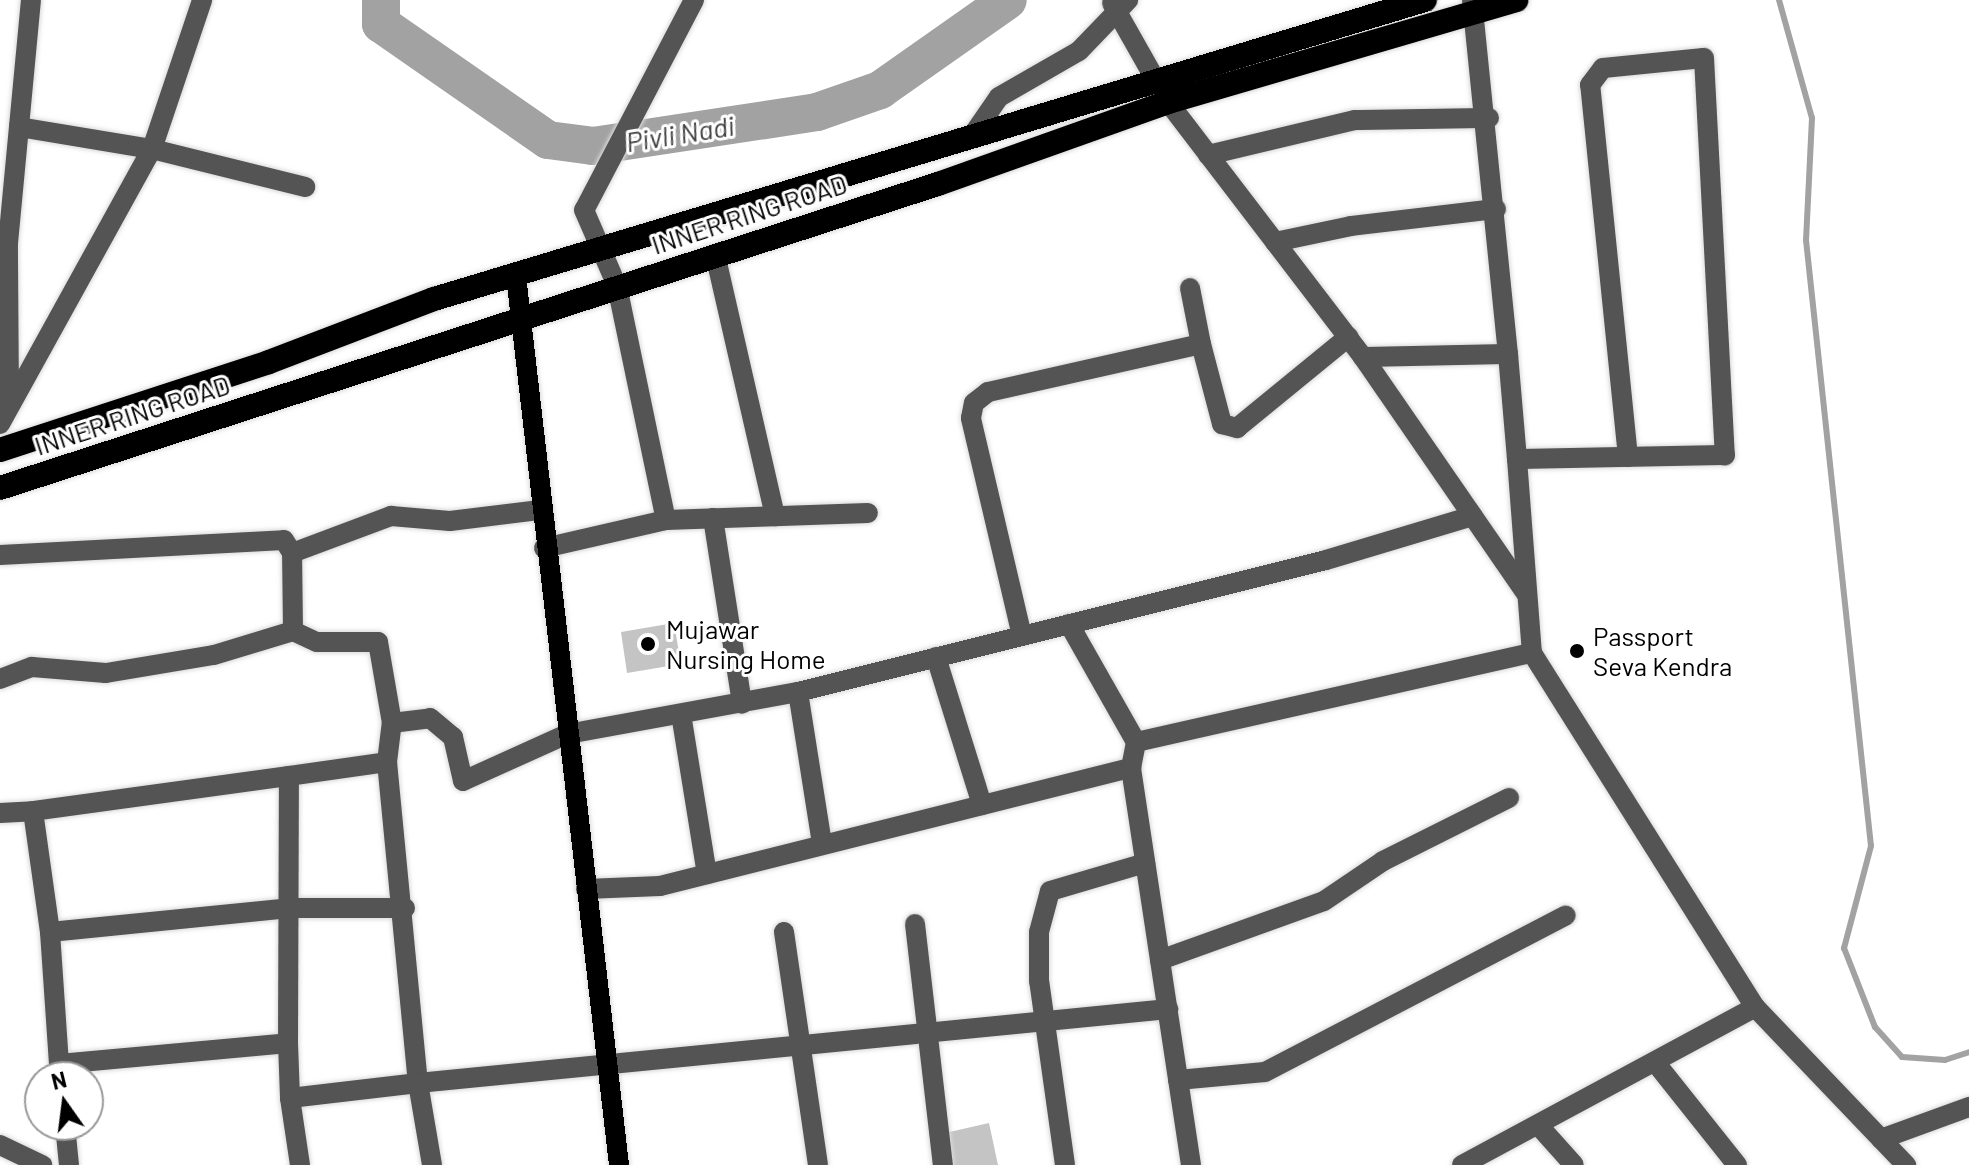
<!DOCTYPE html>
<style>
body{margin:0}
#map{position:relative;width:1969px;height:1165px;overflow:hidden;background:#fff;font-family:Barlow,sans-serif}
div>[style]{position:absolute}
.stream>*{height:6px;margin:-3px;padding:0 3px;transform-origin:3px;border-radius:3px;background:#a2a2a2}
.river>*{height:38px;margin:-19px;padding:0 19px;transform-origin:19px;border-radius:19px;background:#a2a2a2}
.building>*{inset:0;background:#c4c4c4}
.roads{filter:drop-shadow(0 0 2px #dbdbdb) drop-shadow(0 0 2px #dbdbdb)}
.minor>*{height:20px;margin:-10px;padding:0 10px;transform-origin:10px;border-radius:10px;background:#545454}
.major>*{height:20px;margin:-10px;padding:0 10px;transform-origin:10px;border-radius:10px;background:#000}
.highway>*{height:24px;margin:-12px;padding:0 12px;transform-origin:12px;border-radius:12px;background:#000}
.dots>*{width:22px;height:22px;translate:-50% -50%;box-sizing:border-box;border:4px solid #fff;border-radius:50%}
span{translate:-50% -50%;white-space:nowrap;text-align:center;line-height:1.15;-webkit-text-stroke:6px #fff;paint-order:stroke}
.street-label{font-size:26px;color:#000}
.poi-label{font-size:26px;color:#000}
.left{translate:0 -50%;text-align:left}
.water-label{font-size:28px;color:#434343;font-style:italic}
.north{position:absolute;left:24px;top:1061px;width:80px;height:80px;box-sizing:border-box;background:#fff;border:2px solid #999;border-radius:50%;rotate:346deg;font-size:22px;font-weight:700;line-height:32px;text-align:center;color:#000}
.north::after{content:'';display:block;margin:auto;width:28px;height:36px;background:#000;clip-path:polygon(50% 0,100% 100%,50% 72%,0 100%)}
</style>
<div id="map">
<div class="stream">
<div style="left:1779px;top:0;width:123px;rotate:74.4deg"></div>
<div style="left:1812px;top:118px;width:122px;rotate:92.8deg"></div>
<div style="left:1806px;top:240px;width:609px;rotate:83.88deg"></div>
<div style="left:1871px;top:846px;width:106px;rotate:104.8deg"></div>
<div style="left:1844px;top:948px;width:85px;rotate:68.6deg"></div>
<div style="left:1875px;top:1027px;width:40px;rotate:48deg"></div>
<div style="left:1902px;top:1057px;width:43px;rotate:4deg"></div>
<div style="left:1945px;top:1060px;width:25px;rotate:-18deg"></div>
</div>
<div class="river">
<div style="left:381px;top:0;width:24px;rotate:90deg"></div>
<div style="left:381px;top:24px;width:203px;rotate:34.8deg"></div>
<div style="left:548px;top:140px;width:45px;rotate:7.6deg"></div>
<div style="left:593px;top:146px;width:227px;rotate:-8.6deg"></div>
<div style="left:817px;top:112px;width:67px;rotate:-19.2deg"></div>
<div style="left:880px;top:90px;width:156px;rotate:-35.1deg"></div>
</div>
<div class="building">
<div style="clip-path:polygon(674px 623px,681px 664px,627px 673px,621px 632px)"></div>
<div style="clip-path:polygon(989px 1123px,998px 1165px,952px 1165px,945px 1133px)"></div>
</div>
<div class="roads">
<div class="minor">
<div style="left:694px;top:0;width:237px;rotate:117.6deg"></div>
<div style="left:584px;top:210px;width:83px;rotate:66.5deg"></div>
<div style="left:617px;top:286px;width:239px;rotate:78.2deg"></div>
<div style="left:666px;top:520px;width:202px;rotate:-2deg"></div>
<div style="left:1472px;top:0;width:356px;rotate:84.2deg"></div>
<div style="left:1112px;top:3px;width:87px;rotate:60.5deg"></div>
<div style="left:1168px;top:102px;width:321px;rotate:52.6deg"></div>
<div style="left:1363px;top:357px;width:287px;rotate:55.4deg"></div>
<div style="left:19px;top:127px;width:135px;rotate:9.4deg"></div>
<div style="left:152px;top:149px;width:158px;rotate:13.9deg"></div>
<div style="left:970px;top:139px;width:51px;rotate:-55.4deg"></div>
<div style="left:999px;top:97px;width:92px;rotate:-29.9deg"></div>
<div style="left:1079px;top:51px;width:71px;rotate:-46.1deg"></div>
<div style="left:1208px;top:155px;width:151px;rotate:-13.4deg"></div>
<div style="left:1355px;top:120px;width:134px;rotate:-0.9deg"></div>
<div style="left:1275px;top:242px;width:78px;rotate:-11.9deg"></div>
<div style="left:1351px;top:226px;width:146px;rotate:-6.7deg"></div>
<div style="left:715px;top:254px;width:269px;rotate:77.1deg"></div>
<div style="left:1201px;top:344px;width:83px;rotate:75.3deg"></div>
<div style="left:1222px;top:424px;width:16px;rotate:15deg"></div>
<div style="left:1237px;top:428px;width:144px;rotate:-39.3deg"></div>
<div style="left:1363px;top:357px;width:145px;rotate:-1.2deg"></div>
<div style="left:1508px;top:354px;width:105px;rotate:85.1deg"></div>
<div style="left:9px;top:402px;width:159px;rotate:-90.4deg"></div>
<div style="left:8px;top:243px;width:244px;rotate:-84.6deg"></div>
<div style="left:0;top:424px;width:314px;rotate:-61.1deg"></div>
<div style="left:152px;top:149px;width:157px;rotate:-71.4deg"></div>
<div style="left:1628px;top:457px;width:374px;rotate:-95.8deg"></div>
<div style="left:1590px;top:85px;width:21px;rotate:-53deg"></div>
<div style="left:1603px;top:68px;width:101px;rotate:-5.7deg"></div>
<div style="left:1704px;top:58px;width:398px;rotate:87deg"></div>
<div style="left:1725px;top:455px;width:208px;rotate:178.9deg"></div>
<div style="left:1517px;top:459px;width:195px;rotate:85.6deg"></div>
<div style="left:1532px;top:653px;width:418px;rotate:57.8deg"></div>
<div style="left:1755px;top:1007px;width:219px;rotate:46.3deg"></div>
<div style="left:713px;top:518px;width:188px;rotate:81.1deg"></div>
<div style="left:544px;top:548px;width:125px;rotate:-12.9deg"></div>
<div style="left:0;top:555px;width:284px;rotate:-3deg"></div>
<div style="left:284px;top:540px;width:15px;rotate:58deg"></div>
<div style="left:1069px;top:624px;width:136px;rotate:60.4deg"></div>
<div style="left:293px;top:631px;width:26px;rotate:25deg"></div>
<div style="left:317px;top:642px;width:61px"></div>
<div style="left:378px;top:642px;width:82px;rotate:80.2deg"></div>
<div style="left:392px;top:723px;width:38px;rotate:-7deg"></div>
<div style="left:430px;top:718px;width:30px;rotate:40deg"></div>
<div style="left:453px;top:737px;width:45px;rotate:77.2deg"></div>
<div style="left:463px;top:781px;width:114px;rotate:-24.3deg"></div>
<div style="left:567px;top:734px;width:235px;rotate:-10.3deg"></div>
<div style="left:798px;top:692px;width:544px;rotate:-14.04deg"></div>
<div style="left:1326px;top:560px;width:153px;rotate:-16.7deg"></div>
<div style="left:1022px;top:636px;width:224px;rotate:-103.2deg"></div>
<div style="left:971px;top:418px;width:15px;rotate:-79deg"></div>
<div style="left:974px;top:403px;width:18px;rotate:-38deg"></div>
<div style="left:988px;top:392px;width:218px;rotate:-12.7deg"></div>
<div style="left:1201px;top:344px;width:57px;rotate:-101.1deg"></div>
<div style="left:936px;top:657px;width:155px;rotate:72.7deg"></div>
<div style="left:0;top:679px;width:34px;rotate:-21deg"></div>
<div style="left:32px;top:667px;width:74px;rotate:4.6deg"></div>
<div style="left:106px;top:673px;width:109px;rotate:-9.5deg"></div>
<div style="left:214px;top:655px;width:83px;rotate:-16.9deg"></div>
<div style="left:293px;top:631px;width:78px;rotate:-90.7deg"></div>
<div style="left:292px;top:553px;width:106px;rotate:-20.5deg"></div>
<div style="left:391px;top:516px;width:59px;rotate:4.8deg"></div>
<div style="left:450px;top:521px;width:91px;rotate:-7deg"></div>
<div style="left:798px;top:692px;width:154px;rotate:81deg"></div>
<div style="left:681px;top:714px;width:162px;rotate:80.8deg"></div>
<div style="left:387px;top:762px;width:39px;rotate:-83deg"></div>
<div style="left:0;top:813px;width:33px;rotate:-3deg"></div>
<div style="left:586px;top:889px;width:74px;rotate:-2.3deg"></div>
<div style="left:660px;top:886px;width:486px;rotate:-14.1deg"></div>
<div style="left:915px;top:924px;width:243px;rotate:83.4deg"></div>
<div style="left:50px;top:932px;width:122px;rotate:-98deg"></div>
<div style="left:33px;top:811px;width:258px;rotate:-7.8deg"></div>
<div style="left:784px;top:932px;width:235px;rotate:81.7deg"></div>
<div style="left:1160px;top:960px;width:174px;rotate:-19.8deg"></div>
<div style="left:1324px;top:901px;width:71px;rotate:-34.1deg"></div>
<div style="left:1383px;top:861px;width:141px;rotate:-26.6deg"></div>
<div style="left:288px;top:1043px;width:267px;rotate:-89.8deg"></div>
<div style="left:289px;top:776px;width:99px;rotate:-8.1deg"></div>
<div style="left:387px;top:762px;width:322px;rotate:84.5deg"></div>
<div style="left:418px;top:1083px;width:754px;rotate:-5.63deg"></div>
<div style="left:1655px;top:1062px;width:132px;rotate:51.5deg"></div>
<div style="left:59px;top:1064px;width:132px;rotate:-93.9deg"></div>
<div style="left:50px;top:932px;width:243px;rotate:-5.7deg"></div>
<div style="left:292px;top:908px;width:113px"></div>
<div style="left:60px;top:1076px;width:12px;rotate:-95deg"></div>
<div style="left:59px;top:1064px;width:230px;rotate:-5.2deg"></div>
<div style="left:288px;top:1043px;width:55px;rotate:87.9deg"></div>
<div style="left:1178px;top:1080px;width:87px;rotate:-5.3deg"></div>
<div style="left:1265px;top:1072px;width:339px;rotate:-27.5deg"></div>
<div style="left:65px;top:1125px;width:40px;rotate:84.3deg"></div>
<div style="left:1539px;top:1126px;width:52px;rotate:48.1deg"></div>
<div style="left:1881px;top:1139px;width:94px;rotate:-20deg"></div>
<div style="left:0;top:1145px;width:47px;rotate:25.5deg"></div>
<div style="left:300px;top:1165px;width:68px;rotate:-98.5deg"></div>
<div style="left:290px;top:1098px;width:129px;rotate:-6.7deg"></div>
<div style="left:418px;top:1083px;width:83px;rotate:80.3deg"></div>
<div style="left:1065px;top:1165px;width:186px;rotate:-98deg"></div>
<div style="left:1039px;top:981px;width:49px;rotate:-90deg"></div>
<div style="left:1039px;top:932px;width:42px;rotate:-75deg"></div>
<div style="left:1050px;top:891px;width:99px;rotate:-16.4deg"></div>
<div style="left:1191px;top:1165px;width:402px;rotate:-98.6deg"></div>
<div style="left:1131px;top:768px;width:26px;rotate:-79deg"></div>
<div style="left:1136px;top:742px;width:406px;rotate:-12.7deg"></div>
<div style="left:1462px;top:1165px;width:333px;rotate:-28.3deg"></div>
</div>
<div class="major">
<div style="left:516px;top:276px;width:895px;rotate:83.39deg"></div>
</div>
<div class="highway">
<div style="left:0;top:450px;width:283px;rotate:-18.1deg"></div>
<div style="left:269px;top:362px;width:177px;rotate:-20.9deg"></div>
<div style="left:434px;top:299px;width:1035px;rotate:-16.79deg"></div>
<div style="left:0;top:488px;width:986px;rotate:-17.96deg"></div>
<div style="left:938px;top:184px;width:244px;rotate:-19.6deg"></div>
<div style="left:1168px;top:102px;width:363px;rotate:-16.3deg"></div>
</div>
</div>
<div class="dots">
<div style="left:648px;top:644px;background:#000"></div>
<div style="left:1577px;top:651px;background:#000"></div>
</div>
<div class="street-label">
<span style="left:749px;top:214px;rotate:-18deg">INNER RING ROAD</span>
<span style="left:132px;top:415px;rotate:-18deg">INNER RING ROAD</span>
</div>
<div class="poi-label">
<span class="left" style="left:666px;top:644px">Mujawar<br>Nursing Home</span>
<span class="left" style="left:1593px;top:651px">Passport<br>Seva Kendra</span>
</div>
<div class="water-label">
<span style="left:680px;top:133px;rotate:-9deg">Pivli Nadi</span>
</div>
<div class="north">N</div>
</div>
